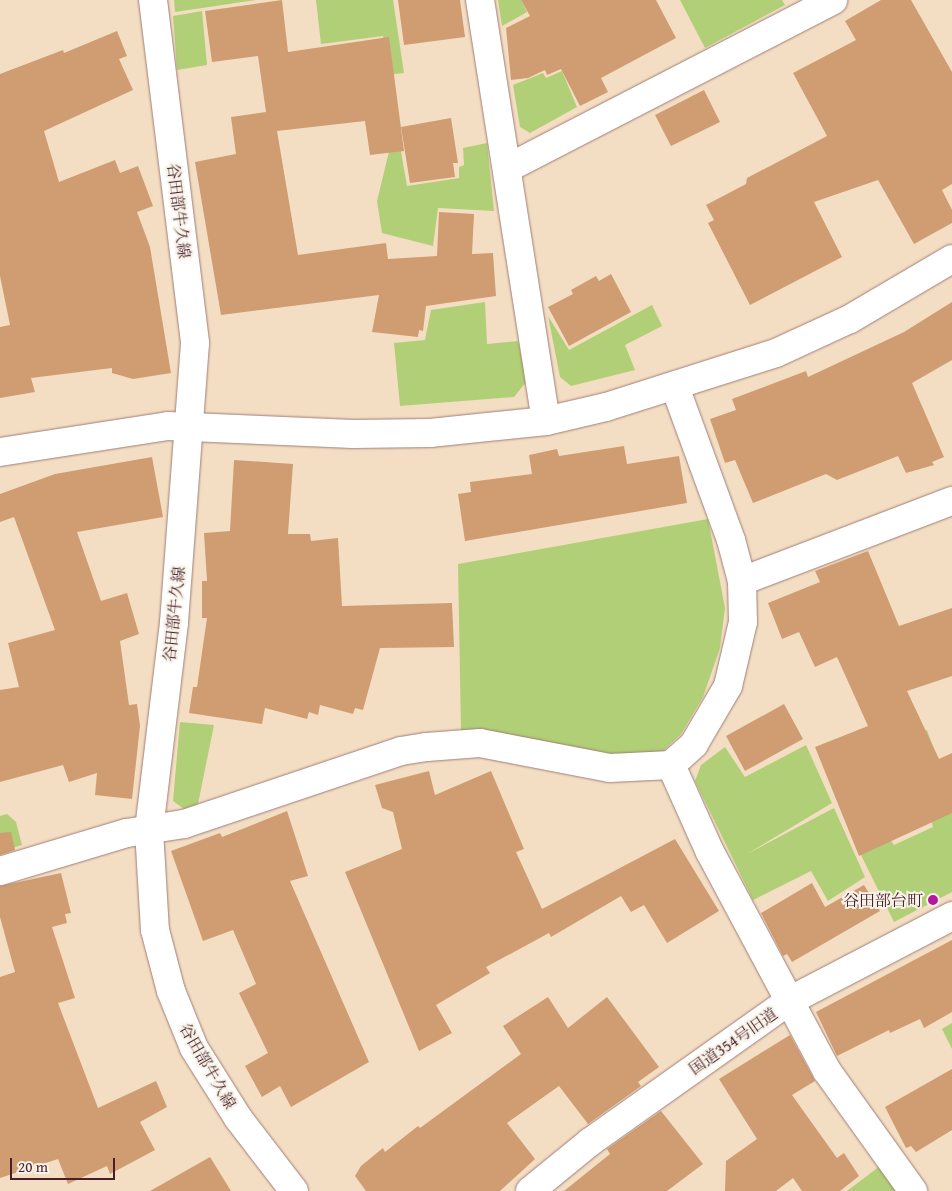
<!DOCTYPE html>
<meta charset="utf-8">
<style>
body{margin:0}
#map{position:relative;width:952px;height:1191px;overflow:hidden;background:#f4dec3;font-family:"Gentium Book Plus","Noto Serif JP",serif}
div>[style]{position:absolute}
.green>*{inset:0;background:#b1cf76}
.building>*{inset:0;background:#d09c71}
.roads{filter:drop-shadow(0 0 1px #9f7e77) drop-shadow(0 0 1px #9f7e77)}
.minor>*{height:28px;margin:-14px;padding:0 14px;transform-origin:14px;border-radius:14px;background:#fff}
.tertiary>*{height:28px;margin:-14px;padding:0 14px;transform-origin:14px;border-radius:14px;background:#fff}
.secondary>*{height:28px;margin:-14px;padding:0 14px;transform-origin:14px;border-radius:14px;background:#fff}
.dots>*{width:14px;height:14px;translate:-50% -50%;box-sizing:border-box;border:2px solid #f7f3e8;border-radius:50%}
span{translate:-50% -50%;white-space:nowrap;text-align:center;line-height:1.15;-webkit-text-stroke:4px #f7f3e8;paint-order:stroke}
.street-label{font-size:16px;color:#4a1f2b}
.poi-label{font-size:16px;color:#4a1f2b}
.right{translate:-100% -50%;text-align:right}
.scale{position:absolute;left:10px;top:1158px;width:105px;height:22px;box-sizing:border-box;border:2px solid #4a1f2b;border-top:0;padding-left:6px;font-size:15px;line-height:18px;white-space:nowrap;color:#4a1f2b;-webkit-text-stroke:4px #f7f3e8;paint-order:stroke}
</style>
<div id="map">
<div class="green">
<div style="clip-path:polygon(174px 0,256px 0,175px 12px)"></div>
<div style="clip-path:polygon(316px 0,393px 0,404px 73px,388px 75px,383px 36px,321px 44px)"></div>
<div style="clip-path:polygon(498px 0,521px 0,527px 12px,502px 26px)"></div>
<div style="clip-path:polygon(680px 0,782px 0,785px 5px,705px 48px)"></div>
<div style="clip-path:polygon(202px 11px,207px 65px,177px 70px,173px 16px)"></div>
<div style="clip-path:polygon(562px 71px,577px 107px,530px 133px,520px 127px,513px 85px,543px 73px,546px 78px)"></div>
<div style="clip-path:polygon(396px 123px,407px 186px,459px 178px,459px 167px,464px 165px,463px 148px,487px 143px,494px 211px,438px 208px,433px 246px,382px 233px,377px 201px)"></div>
<div style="clip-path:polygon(485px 302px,487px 344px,518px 341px,527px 381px,514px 397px,400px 406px,394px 343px,425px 340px,431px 310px)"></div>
<div style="clip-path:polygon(652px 305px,662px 326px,625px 345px,635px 370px,571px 386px,560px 377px,548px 316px,569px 350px)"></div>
<div style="clip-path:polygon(708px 519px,725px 608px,720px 648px,703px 697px,681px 734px,661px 753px,601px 755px,461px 731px,458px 564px)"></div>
<div style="clip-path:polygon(180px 722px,214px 725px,198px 804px,184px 809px,173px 801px)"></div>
<div style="clip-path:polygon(927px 730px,952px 798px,952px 892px,894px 922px,860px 853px,890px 839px,894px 845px,933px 827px,906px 738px)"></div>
<div style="clip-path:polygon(806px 745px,832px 803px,747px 854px,834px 808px,865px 877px,828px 901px,811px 871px,753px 900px,695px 781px,701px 765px,725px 747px,745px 777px)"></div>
<div style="clip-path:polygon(7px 814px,16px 822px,22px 845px,0 852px,0 816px)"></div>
<div style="clip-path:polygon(952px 1023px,952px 1049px,942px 1029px)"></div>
<div style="clip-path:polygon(880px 1166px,898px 1191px,847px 1191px)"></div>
</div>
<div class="building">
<div style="clip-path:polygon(282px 0,288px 52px,389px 37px,404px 151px,370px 155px,365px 121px,277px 131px,298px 255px,386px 243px,388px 259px,437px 256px,439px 212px,474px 214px,472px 254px,493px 253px,496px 296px,426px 306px,423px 331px,419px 330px,418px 337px,372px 332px,379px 295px,221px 315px,195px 162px,236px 154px,231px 117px,266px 112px,258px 56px,212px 62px,205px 11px)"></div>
<div style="clip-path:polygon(398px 0,460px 0,465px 37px,404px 45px)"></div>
<div style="clip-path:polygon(521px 0,656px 0,676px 38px,601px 78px,608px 92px,580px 106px,561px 69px,547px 75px,545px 70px,528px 78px,511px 80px,506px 28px,530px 16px)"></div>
<div style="clip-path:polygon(881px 0,911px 0,952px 72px,952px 184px,942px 190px,952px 210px,952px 223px,914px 244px,878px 180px,814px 202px,842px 257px,750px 305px,708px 223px,714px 220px,706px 205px,746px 184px,747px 178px,827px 136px,793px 73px,856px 40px,845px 21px)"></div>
<div style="clip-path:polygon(117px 31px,127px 56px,119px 59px,133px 90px,44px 131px,59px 182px,115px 160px,120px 173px,138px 166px,153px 206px,137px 212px,150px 247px,171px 373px,133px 379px,112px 373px,112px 368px,31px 378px,35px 392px,0 398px,0 327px,10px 325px,0 276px,0 74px,63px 50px,64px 53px)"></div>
<div style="clip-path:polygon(704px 90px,720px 122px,671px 146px,655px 115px)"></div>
<div style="clip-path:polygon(451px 118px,458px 163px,453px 163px,455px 177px,410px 183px,401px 127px)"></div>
<div style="clip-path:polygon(611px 274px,631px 312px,569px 346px,548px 307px,573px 294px,571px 290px,596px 276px,599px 281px)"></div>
<div style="clip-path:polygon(952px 302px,952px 360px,912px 383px,944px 457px,932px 462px,934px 465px,906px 473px,898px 456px,837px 480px,826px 474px,753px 503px,735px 460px,725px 463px,710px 419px,736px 410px,732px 399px,806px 371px,808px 377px,904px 332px)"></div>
<div style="clip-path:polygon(624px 446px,627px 464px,679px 456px,687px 503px,465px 541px,458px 494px,471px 492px,470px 482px,532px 474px,529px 455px,557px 449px,559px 456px)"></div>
<div style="clip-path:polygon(152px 457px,163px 517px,77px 532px,101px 601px,127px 593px,139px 634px,120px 641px,129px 705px,137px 704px,140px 726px,132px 799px,95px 795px,97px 773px,69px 782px,63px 765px,0 782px,0 690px,19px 687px,8px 643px,55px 630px,14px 517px,0 522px,0 494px,55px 474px)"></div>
<div style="clip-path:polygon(234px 460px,293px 464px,288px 534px,310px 534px,311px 541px,338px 538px,342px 606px,452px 603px,454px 647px,380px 648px,363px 710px,355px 708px,353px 714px,320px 705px,318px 715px,309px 712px,307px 719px,265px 708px,262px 724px,189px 713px,193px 687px,197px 687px,207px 618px,202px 618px,202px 581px,207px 581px,204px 533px,230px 531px)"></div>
<div style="clip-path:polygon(868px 551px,899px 626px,952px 608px,952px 676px,907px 691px,939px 759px,952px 753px,952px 813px,859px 856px,815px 747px,868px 726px,837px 657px,815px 667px,799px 632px,782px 639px,768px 603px,820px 582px,815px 571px)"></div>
<div style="clip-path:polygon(784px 704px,803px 739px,745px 771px,726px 736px)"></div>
<div style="clip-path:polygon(429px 771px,435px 795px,491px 771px,524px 849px,516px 852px,542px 909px,675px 839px,719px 911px,667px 943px,644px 905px,631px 912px,621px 896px,551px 937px,549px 933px,486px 967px,490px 973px,436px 1005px,452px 1033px,419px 1051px,345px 872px,402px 849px,393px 812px,382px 808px,375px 785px)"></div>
<div style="clip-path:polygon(287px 811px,308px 876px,290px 881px,369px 1062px,291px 1107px,280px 1086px,262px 1097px,245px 1066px,268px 1053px,239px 993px,256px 984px,233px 930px,203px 941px,171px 851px,220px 833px,222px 837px)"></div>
<div style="clip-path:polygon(11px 832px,15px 850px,0 855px,0 833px)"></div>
<div style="clip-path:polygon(61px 873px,71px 913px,65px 914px,67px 923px,52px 927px,75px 998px,58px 1003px,98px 1108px,156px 1081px,167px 1107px,140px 1122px,155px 1150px,110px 1174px,107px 1166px,68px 1184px,58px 1159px,0 1178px,0 977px,15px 972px,0 917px,0 886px)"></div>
<div style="clip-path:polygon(812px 883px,825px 907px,864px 885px,880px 911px,792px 962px,787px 954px,783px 956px,761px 913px)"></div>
<div style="clip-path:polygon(952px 940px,952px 1012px,924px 1028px,920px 1019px,890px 1033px,889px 1030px,837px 1056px,816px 1012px)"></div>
<div style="clip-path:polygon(548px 997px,568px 1028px,607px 997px,659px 1067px,638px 1082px,641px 1086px,588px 1124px,559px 1086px,507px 1123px,535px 1159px,500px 1191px,366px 1191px,355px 1176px,361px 1166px,383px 1148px,385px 1152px,418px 1126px,420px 1128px,521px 1054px,503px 1026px)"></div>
<div style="clip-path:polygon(790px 1035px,815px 1081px,792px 1095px,837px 1158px,844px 1153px,859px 1176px,840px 1191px,802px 1191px,793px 1178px,776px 1191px,725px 1191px,726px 1161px,757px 1139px,719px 1079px)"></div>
<div style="clip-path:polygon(952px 1069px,952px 1130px,916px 1152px,911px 1146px,906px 1148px,885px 1107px)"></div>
<div style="clip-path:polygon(661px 1111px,703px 1164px,667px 1191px,564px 1191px,610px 1154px,607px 1149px)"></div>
<div style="clip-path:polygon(210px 1157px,231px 1191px,150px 1191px)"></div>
</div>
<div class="roads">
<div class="minor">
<div style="left:480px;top:0;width:426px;rotate:81.1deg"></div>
<div style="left:508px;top:168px;width:366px;rotate:-27.3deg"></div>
<div style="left:742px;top:581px;width:225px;rotate:-20.9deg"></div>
<div style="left:671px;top:765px;width:95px;rotate:65.9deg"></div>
<div style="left:710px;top:852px;width:248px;rotate:61.9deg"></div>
<div style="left:827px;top:1071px;width:148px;rotate:54.4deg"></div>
<div style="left:0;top:871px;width:133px;rotate:-16.7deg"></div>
<div style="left:127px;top:833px;width:58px;rotate:-9deg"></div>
<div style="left:184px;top:824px;width:229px;rotate:-18.6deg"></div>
<div style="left:401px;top:751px;width:26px;rotate:-9deg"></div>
<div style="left:427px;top:747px;width:53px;rotate:-4.3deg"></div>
<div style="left:480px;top:743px;width:132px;rotate:10.9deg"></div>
<div style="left:610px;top:768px;width:61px;rotate:-2.8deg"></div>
<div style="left:671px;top:765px;width:31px;rotate:-42deg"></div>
<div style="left:694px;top:744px;width:67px;rotate:-59.6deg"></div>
<div style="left:728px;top:686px;width:66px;rotate:-76.8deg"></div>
<div style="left:743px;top:622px;width:41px;rotate:-91.4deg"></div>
<div style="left:742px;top:581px;width:42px;rotate:-105deg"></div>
<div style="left:731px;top:540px;width:163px;rotate:-110.1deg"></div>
</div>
<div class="tertiary">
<div style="left:0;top:452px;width:170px;rotate:-8.8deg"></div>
<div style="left:168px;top:426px;width:185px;rotate:2.5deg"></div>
<div style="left:353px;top:434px;width:77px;rotate:-0.7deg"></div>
<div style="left:430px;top:433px;width:117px;rotate:-5.9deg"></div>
<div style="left:546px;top:421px;width:62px;rotate:-13.1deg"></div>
<div style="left:606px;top:407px;width:178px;rotate:-17.6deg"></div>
<div style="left:776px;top:353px;width:81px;rotate:-24.7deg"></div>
<div style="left:850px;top:319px;width:118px;rotate:-30.5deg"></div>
<div style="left:530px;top:1191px;width:77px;rotate:-39.2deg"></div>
<div style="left:590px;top:1142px;width:244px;rotate:-35.3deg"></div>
<div style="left:789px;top:1001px;width:184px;rotate:-27.5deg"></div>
</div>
<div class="secondary">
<div style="left:153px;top:0;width:346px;rotate:83deg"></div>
<div style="left:195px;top:343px;width:281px;rotate:94.3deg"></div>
<div style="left:174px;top:623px;width:209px;rotate:96.9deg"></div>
<div style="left:149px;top:830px;width:100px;rotate:86.6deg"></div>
<div style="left:155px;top:930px;width:63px;rotate:75.3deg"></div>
<div style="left:171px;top:991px;width:61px;rotate:68deg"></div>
<div style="left:194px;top:1048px;width:83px;rotate:57.8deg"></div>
<div style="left:238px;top:1118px;width:92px;rotate:52.5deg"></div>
</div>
</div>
<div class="dots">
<div style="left:933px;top:900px;background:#b5179e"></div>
</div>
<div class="street-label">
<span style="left:179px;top:211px;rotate:83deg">谷田部牛久線</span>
<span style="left:174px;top:614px;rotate:-84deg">谷田部牛久線</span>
<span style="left:733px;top:1041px;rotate:-35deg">国道354号旧道</span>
<span style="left:208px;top:1066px;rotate:60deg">谷田部牛久線</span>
</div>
<div class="poi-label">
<span class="right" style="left:923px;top:900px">谷田部台町</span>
</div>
<div class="scale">20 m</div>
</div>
